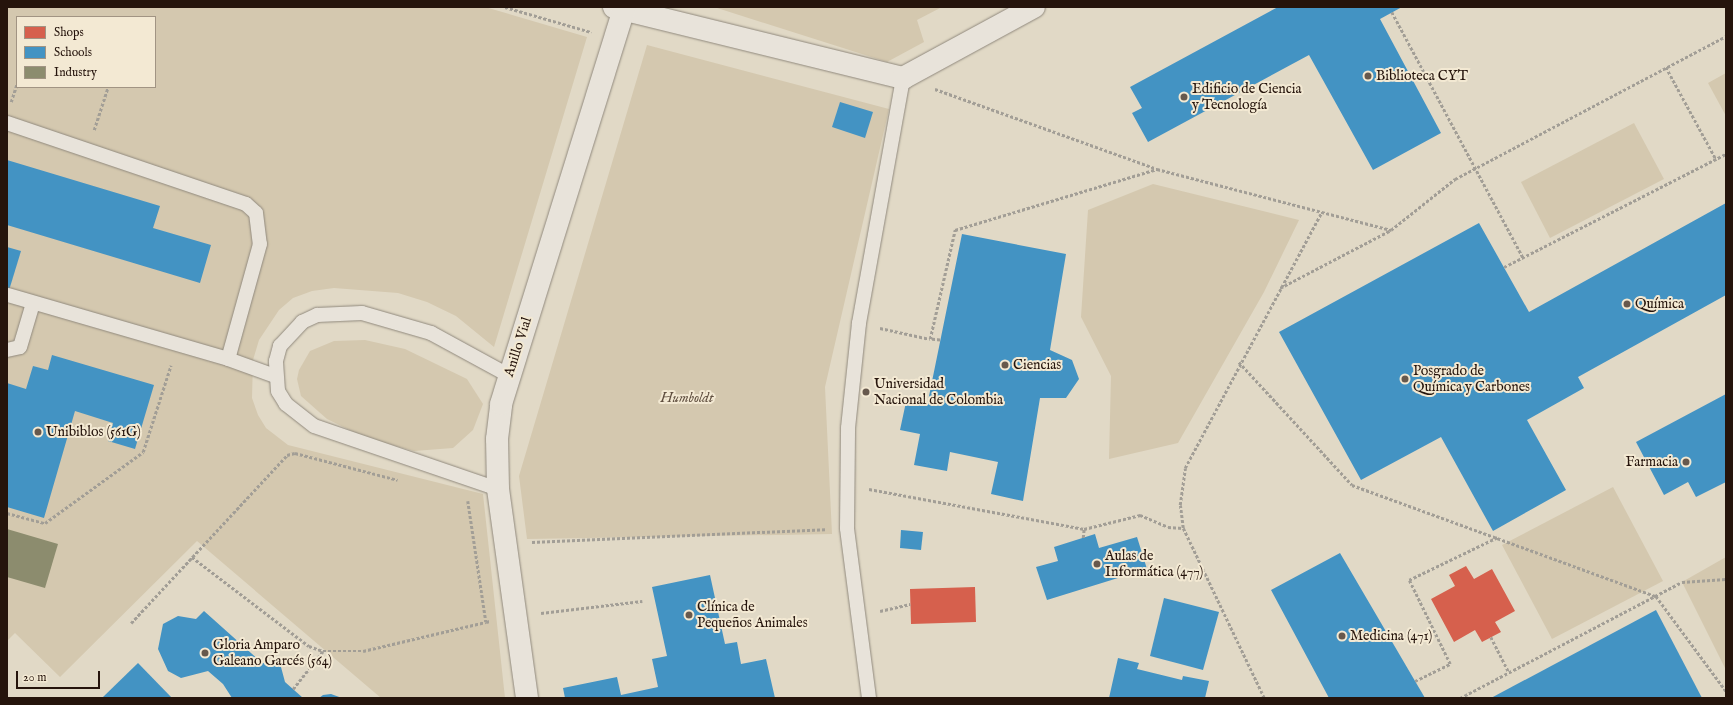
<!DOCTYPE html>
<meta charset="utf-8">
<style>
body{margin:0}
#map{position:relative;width:1733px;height:705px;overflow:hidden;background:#e1d9c6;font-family:"IM FELL English",serif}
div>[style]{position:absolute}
.green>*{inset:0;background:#d4c8af}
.shops>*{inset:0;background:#d6604d}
.schools>*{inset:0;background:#4393c3}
.industry>*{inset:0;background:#8c8c6e}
.path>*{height:2.5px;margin-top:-1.25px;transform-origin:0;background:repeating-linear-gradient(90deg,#a29e96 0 3px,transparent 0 5px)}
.roads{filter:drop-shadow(0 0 1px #90897d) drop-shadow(0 0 1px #90897d)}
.lane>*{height:14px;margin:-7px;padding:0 7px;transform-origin:7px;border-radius:7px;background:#e8e3da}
.street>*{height:22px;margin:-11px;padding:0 11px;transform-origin:11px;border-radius:11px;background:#e8e3da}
.dots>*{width:11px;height:11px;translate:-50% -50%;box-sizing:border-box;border:2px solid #f3e9d3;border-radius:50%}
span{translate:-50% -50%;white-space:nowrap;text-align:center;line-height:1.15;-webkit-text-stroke:4px #f3e9d3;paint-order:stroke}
.poi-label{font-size:14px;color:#25140c}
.left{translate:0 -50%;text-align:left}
.right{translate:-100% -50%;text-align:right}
.street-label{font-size:14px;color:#25140c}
.park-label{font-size:14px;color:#5f4e3f;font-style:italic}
.frame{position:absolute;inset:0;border:8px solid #25140c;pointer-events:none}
.legend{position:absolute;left:16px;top:16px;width:140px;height:72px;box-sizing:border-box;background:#f3e9d3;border:1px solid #a19483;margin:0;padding:5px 7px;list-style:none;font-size:12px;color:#25140c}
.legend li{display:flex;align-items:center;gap:8px;height:20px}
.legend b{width:20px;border:1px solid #a19483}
.scale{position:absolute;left:16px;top:671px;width:84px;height:18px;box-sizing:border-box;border:2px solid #25140c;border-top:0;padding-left:5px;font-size:12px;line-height:14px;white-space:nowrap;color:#25140c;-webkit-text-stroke:3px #f3e9d3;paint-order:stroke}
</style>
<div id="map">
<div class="green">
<div style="clip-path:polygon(evenodd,7px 7px,485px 7px,587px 37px,494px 347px,456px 316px,427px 302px,398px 293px,334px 288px,312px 291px,293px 298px,279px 310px,259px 340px,253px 360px,252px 398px,258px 415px,266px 428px,288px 445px,483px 494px,505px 698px,381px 698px,197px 541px,60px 677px,15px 633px,7px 641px,7px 7px,17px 17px,155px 17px,155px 87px,17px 87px,17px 17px)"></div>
<div style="clip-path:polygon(714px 7px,942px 7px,917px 20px,924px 42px,887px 62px)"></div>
<div style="clip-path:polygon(647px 45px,889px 109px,825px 387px,832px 534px,527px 539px,519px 476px)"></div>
<div style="clip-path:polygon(1726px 73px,1726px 116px,1708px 83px)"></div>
<div style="clip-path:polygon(1634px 123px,1664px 179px,1550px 238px,1521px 182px)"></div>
<div style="clip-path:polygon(1153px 184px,1299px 220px,1264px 292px,1178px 443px,1109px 459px,1111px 376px,1081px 317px,1088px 210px)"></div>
<div style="clip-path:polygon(365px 340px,405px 349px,467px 379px,483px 404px,473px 430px,453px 448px,414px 451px,366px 438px,327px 419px,301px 396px,297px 379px,299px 370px,310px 351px,334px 341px)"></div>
<div style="clip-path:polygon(1613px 487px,1663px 581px,1552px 639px,1502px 545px)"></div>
<div style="clip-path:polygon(1726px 557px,1726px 670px,1682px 582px)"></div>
</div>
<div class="shops">
<div style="clip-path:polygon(1466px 566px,1474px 579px,1492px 569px,1515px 611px,1495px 622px,1501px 632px,1482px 642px,1475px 630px,1454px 642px,1431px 599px,1455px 586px,1449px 575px)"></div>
<div style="clip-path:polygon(975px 587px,976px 622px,911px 624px,910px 589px)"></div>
</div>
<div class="schools">
<div style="clip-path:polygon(1278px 7px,1402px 7px,1380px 19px,1441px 133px,1373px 170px,1309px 55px,1148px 142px,1132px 113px,1142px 108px,1130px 87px)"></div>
<div style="clip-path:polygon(840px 102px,873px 112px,865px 138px,832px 127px)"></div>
<div style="clip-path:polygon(7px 160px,160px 206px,153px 228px,211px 245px,200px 283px,7px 225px)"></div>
<div style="clip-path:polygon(1726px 203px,1726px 295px,1578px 377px,1584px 388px,1527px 420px,1566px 490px,1493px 531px,1441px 437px,1361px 480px,1279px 332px,1479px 223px,1529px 312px)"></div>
<div style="clip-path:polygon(962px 234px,1066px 254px,1050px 350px,1072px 360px,1079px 379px,1066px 398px,1040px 398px,1023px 501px,991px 494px,998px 462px,950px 452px,947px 471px,914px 465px,920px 434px,900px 430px,906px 402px,927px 406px)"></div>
<div style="clip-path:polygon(7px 247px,21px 251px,7px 297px)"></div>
<div style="clip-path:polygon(52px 355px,154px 385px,135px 449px,108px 441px,113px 423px,75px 411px,44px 518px,7px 507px,7px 383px,26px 389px,33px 366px,48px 370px)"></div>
<div style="clip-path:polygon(1726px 394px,1726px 482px,1696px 497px,1688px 482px,1664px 495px,1636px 442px)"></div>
<div style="clip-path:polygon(901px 530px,923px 532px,921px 550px,900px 548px)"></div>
<div style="clip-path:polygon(1095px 534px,1099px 548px,1137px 537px,1147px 569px,1047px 600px,1036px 567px,1058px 561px,1054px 547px)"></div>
<div style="clip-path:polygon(1340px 553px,1415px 681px,1425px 698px,1329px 698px,1271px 590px)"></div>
<div style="clip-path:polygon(710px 575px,725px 644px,737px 642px,741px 664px,766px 659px,775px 698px,565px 698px,563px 688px,617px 677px,621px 695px,658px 687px,652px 659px,667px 656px,652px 587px)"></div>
<div style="clip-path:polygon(1164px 598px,1219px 612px,1203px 670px,1150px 656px)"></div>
<div style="clip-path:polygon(1656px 610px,1702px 698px,1491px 698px)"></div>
<div style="clip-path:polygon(204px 611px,262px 663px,274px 663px,281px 667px,285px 682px,303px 698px,232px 698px,223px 684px,208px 671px,181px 678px,168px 671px,158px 649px,163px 624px,178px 616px,196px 619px)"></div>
<div style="clip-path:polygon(1118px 658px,1139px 663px,1137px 669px,1182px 680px,1183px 676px,1209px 681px,1205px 698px,1109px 698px)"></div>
<div style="clip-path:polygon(138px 663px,172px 698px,102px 698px)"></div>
<div style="clip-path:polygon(331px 694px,342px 698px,319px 698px,323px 695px)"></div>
</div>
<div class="industry">
<div style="clip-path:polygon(7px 529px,58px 544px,45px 588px,7px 577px)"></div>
</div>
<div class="path">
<div style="left:505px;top:7px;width:90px;rotate:16.2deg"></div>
<div style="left:1392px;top:12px;width:278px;rotate:61.9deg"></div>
<div style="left:1666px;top:67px;width:105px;rotate:61.5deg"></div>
<div style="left:935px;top:89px;width:236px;rotate:19.8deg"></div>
<div style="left:1157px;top:169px;width:242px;rotate:14.6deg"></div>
<div style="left:11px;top:102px;width:20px;rotate:-72deg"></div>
<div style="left:94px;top:130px;width:45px;rotate:-72deg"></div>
<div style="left:1504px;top:267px;width:249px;rotate:-27deg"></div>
<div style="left:1280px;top:288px;width:125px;rotate:-27.6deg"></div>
<div style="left:1391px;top:230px;width:82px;rotate:-38.6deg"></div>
<div style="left:1455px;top:179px;width:306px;rotate:-27.8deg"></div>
<div style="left:880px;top:328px;width:51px;rotate:12.4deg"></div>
<div style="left:940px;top:340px;width:10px;rotate:-174deg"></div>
<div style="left:930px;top:339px;width:112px;rotate:-77.1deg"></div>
<div style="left:955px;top:230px;width:211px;rotate:-16.8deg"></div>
<div style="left:1239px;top:362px;width:167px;rotate:47.4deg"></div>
<div style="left:1352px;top:485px;width:324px;rotate:20.1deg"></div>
<div style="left:1656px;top:596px;width:118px;rotate:53.6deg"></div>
<div style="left:869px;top:489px;width:219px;rotate:10.5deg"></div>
<div style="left:1084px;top:529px;width:58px;rotate:-14deg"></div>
<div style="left:1140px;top:515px;width:30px;rotate:23deg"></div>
<div style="left:1168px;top:527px;width:15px;rotate:4deg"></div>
<div style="left:468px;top:501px;width:122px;rotate:81.5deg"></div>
<div style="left:486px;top:622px;width:4px;rotate:-14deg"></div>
<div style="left:7px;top:513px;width:39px;rotate:15deg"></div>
<div style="left:45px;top:523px;width:121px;rotate:-35.9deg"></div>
<div style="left:143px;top:452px;width:91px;rotate:-72.2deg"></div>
<div style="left:1083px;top:538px;width:9px;rotate:-84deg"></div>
<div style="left:532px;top:542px;width:294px;rotate:-2.5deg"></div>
<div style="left:192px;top:557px;width:147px;rotate:37.3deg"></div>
<div style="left:309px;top:646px;width:15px;rotate:20deg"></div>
<div style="left:323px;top:651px;width:40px"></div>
<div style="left:363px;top:651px;width:126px;rotate:-13.3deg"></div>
<div style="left:880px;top:611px;width:31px;rotate:-13deg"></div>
<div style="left:541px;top:613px;width:102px;rotate:-6.8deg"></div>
<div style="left:131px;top:623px;width:229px;rotate:-47.1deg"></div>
<div style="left:287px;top:455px;width:8px;rotate:-14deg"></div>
<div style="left:295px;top:453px;width:106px;rotate:14.7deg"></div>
<div style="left:1491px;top:637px;width:39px;rotate:63deg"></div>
<div style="left:1415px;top:681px;width:39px;rotate:-26deg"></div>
<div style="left:1450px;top:664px;width:93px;rotate:-116deg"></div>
<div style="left:1409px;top:580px;width:99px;rotate:-25.8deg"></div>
<div style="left:293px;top:689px;width:48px;rotate:-51.7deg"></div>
<div style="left:1264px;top:698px;width:188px;rotate:-115.5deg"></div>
<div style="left:1183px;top:528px;width:23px;rotate:-97deg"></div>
<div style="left:1180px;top:505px;width:37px;rotate:-82deg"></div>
<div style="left:1185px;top:468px;width:289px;rotate:-61.9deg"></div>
<div style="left:1460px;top:698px;width:250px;rotate:-27.6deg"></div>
<div style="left:1682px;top:582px;width:44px;rotate:-3.9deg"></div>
</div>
<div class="roads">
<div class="lane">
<div style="left:7px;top:123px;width:252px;rotate:18.7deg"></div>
<div style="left:246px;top:204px;width:13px;rotate:42deg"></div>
<div style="left:256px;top:213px;width:31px;rotate:83deg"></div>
<div style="left:260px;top:244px;width:119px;rotate:105.5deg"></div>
<div style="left:8px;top:295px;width:229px;rotate:16.2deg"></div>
<div style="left:228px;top:359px;width:50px;rotate:19.9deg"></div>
<div style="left:7px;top:350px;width:13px;rotate:-13deg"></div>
<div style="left:20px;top:347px;width:46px;rotate:-73.5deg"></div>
<div style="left:498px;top:489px;width:194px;rotate:-161.1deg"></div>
<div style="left:314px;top:426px;width:36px;rotate:-142deg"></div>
<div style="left:286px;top:404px;width:15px;rotate:-122deg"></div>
<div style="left:278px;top:391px;width:30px;rotate:-94deg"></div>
<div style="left:276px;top:361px;width:16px;rotate:-75deg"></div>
<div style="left:280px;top:346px;width:33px;rotate:-47deg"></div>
<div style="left:302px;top:322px;width:17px;rotate:-25deg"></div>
<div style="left:317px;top:315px;width:45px;rotate:-2.5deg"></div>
<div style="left:362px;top:313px;width:72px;rotate:16.2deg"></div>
<div style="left:431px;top:333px;width:88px;rotate:28.6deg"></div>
<div style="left:869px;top:698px;width:171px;rotate:-97.4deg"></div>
<div style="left:847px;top:528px;width:100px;rotate:-89.4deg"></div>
<div style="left:848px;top:428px;width:106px;rotate:-84deg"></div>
<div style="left:859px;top:323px;width:249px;rotate:-79.8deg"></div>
</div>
<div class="street">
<div style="left:614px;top:7px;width:298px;rotate:13.8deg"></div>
<div style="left:903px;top:78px;width:149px;rotate:-28.5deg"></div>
<div style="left:527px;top:698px;width:211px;rotate:-97.9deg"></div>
<div style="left:498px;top:489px;width:50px;rotate:-91.1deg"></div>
<div style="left:497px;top:439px;width:35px;rotate:-83deg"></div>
<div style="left:501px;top:404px;width:416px;rotate:-72.7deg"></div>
</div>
</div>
<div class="dots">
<div style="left:1368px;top:76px;background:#67594d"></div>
<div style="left:1184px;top:97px;background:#67594d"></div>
<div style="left:1627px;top:304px;background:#67594d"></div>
<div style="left:1005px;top:365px;background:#67594d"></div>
<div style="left:1405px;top:379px;background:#67594d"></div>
<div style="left:866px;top:392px;background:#67594d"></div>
<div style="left:38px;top:432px;background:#67594d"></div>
<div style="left:1686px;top:462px;background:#67594d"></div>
<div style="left:1097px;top:564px;background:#67594d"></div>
<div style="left:689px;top:615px;background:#67594d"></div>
<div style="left:1342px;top:636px;background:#67594d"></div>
<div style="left:205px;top:653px;background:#67594d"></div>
</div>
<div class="poi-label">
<span class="left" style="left:1376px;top:76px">Biblioteca CYT</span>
<span class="left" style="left:1192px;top:97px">Edificio de Ciencia<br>y Tecnología</span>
<span class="left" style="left:1635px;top:304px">Química</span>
<span class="left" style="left:1013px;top:365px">Ciencias</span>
<span class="left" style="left:1413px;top:379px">Posgrado de<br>Química y Carbones</span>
<span class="left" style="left:874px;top:392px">Universidad<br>Nacional de Colombia</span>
<span class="left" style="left:46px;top:432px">Unibiblos (561G)</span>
<span class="right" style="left:1678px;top:462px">Farmacia</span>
<span class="left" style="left:1105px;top:564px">Aulas de<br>Informática (477)</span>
<span class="left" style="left:697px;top:615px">Clínica de<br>Pequeños Animales</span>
<span class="left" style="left:1350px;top:636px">Medicina (471)</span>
<span class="left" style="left:213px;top:653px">Gloria Amparo<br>Galeano Garcés (564)</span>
</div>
<div class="street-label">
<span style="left:518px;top:347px;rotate:-72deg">Anillo Vial</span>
</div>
<div class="park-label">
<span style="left:687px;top:398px">Humboldt</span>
</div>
<div class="frame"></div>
<ul class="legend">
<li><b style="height:11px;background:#d6604d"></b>Shops</li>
<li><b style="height:11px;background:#4393c3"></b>Schools</li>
<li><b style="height:11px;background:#8c8c6e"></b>Industry</li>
</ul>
<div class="scale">20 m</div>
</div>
